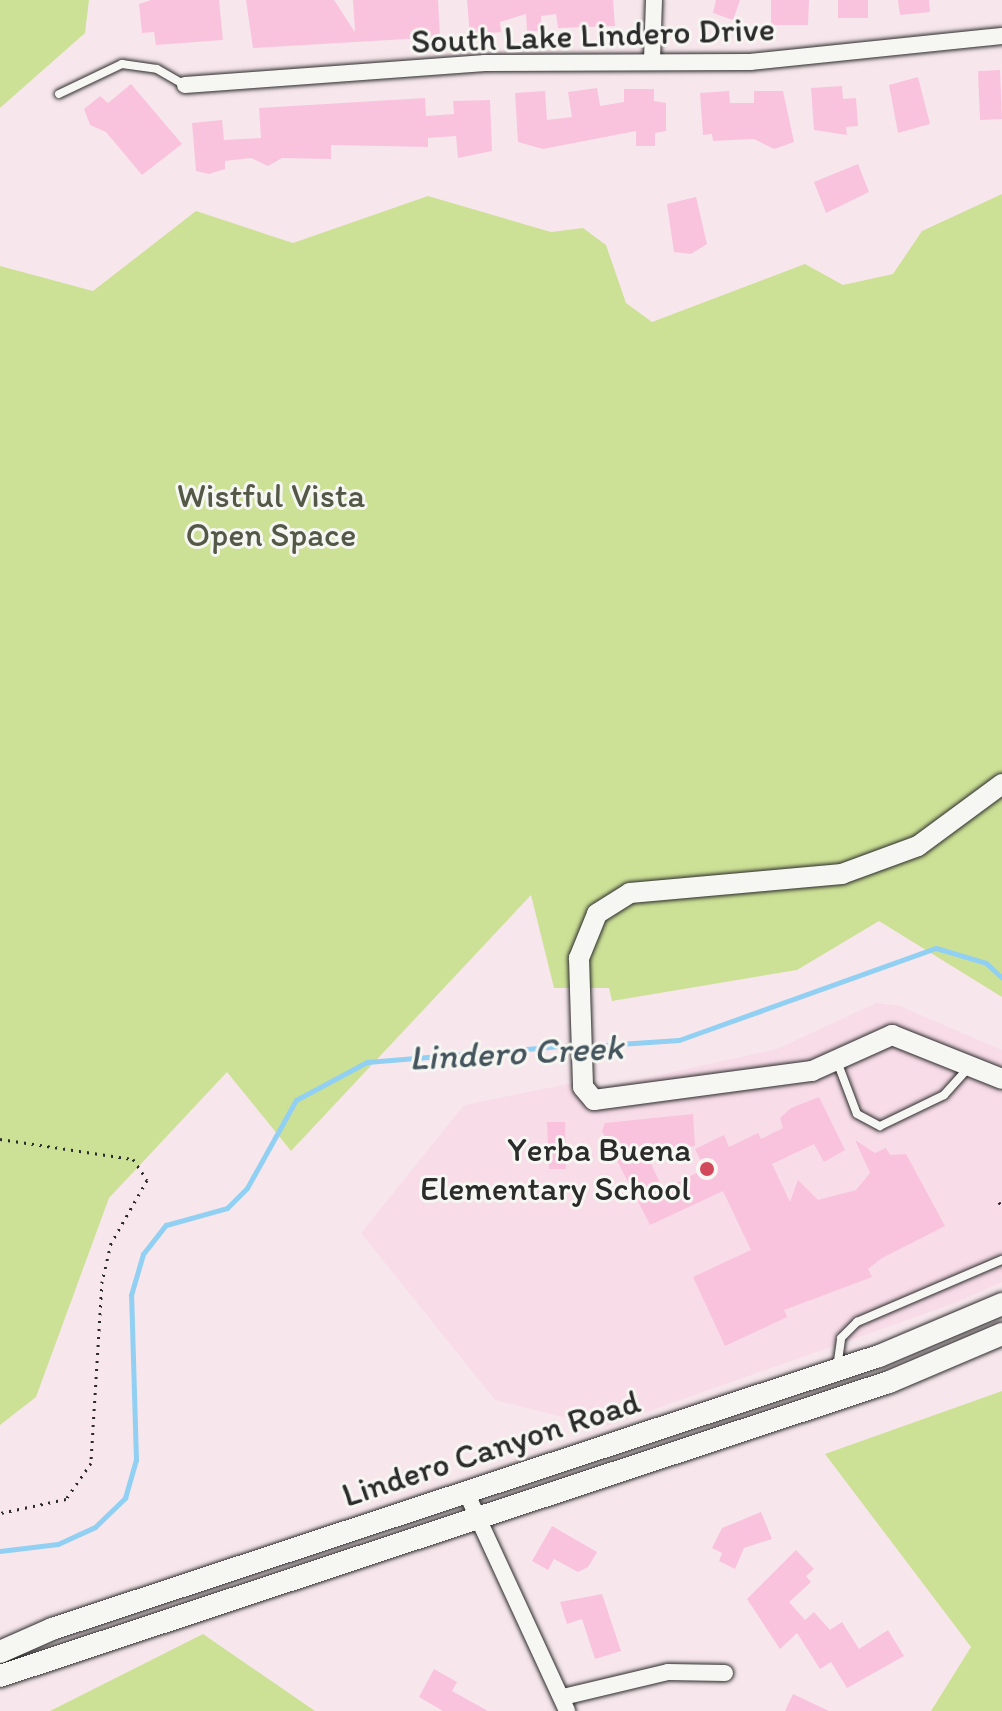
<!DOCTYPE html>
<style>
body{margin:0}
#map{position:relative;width:1002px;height:1711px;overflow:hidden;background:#f7e7ec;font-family:Itim,sans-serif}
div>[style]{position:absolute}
.built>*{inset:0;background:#f8dce8}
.green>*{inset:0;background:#cde196}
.stream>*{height:5px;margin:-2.5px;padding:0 2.5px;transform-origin:2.5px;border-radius:2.5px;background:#91d0f2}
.building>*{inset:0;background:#f9c3dd}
.path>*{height:3px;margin-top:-1.5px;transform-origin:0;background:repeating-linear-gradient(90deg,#2b2b2b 0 2px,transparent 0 8px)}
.roads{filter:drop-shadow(0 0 2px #2b2b2b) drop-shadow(0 0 2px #2b2b2b)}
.service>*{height:8px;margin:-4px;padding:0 4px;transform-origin:4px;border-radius:4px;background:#f6f6f2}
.minor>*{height:16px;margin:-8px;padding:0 8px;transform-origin:8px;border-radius:8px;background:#f6f6f2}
.tertiary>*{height:20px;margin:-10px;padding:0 10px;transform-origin:10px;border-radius:10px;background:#f6f6f2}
.secondary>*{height:22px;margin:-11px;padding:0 11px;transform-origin:11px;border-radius:11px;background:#f6f6f2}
.dots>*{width:22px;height:22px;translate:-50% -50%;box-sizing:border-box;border:4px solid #f6f6f2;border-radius:50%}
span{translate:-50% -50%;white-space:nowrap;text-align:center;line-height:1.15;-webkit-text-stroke:6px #f6f6f2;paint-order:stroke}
.street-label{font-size:34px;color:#2b2b2b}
.park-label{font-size:34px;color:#545846}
.poi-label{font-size:34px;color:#2b2b2b}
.right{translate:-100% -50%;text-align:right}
.water-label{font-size:36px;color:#44545d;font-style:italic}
</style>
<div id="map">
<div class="built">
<div style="clip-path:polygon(876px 1003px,900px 1006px,1002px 1050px,1002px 1282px,955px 1303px,604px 1427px,495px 1400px,361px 1233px,464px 1105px,568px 1084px,605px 1087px,777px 1049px)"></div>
</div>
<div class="green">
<div style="clip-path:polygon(0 0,89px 0,85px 33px,0 108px)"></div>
<div style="clip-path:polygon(1002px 194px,1002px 997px,879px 921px,797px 970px,612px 1001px,609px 988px,554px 988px,531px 895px,291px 1151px,227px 1072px,109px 1198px,36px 1397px,0 1425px,0 266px,93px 291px,196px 211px,293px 243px,428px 196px,551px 232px,583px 228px,606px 245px,626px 303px,652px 322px,805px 264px,843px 285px,893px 274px,922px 231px)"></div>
<div style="clip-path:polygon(1002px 1391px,1002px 1711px,931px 1711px,971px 1647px,825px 1454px)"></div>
<div style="clip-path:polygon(203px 1634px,315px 1711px,50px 1711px)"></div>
</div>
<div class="stream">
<div style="left:589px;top:1046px;width:90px;rotate:-3.8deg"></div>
<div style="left:679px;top:1040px;width:273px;rotate:-19.7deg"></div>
<div style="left:936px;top:948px;width:52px;rotate:16.7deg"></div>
<div style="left:986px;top:963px;width:22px;rotate:43deg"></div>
<div style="left:0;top:1551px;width:58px;rotate:-6.9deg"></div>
<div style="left:58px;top:1544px;width:41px;rotate:-24.7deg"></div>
<div style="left:95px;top:1527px;width:42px;rotate:-44deg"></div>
<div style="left:125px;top:1498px;width:40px;rotate:-74deg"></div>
<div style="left:136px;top:1460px;width:165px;rotate:-91.7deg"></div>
<div style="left:131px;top:1295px;width:43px;rotate:-73.7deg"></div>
<div style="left:143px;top:1254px;width:37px;rotate:-52deg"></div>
<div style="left:166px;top:1225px;width:63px;rotate:-15.6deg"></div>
<div style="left:227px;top:1208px;width:28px;rotate:-45deg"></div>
<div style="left:247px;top:1188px;width:101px;rotate:-60.9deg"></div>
<div style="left:296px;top:1100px;width:81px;rotate:-28.2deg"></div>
<div style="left:367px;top:1062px;width:209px;rotate:-4.7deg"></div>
</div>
<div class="building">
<div style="clip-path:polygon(151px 0,219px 0,223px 40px,156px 45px,154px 32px,142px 33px,139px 4px)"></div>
<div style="clip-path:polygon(246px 0,334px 0,355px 32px,353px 0,438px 0,440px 37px,253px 48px)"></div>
<div style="clip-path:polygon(467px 0,613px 0,615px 26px,558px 28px,556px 14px,541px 16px,541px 31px,527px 31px,526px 14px,500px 22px,501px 32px,470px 35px)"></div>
<div style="clip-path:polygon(716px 0,740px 0,733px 20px,713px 13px)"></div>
<div style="clip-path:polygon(771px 0,809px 0,808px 25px,771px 25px)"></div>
<div style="clip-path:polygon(838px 0,868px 0,868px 18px,838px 18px)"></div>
<div style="clip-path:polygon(898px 0,929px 0,930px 12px,900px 15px)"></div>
<div style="clip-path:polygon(1000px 70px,1002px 119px,980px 120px,978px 71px)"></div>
<div style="clip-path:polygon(918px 77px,930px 124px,898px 133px,889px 85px)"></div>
<div style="clip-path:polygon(131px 84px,182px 144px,142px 175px,106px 132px,90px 125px,84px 109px,100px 96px,108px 103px)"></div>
<div style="clip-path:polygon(842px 86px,843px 99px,856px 98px,858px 126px,846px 127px,847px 135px,814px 130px,811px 88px)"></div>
<div style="clip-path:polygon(597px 88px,600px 106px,624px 102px,624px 89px,654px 89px,654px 101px,666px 103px,666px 131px,655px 133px,655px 146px,636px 146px,636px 131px,543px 149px,518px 142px,515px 93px,545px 91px,547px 120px,572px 117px,568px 92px)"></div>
<div style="clip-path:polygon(729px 91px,730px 103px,754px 103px,754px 91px,783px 91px,794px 142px,774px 149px,754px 139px,713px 141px,712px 134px,703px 135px,700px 93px)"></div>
<div style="clip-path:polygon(425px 98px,426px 116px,454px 114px,453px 101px,490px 100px,492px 151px,458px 158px,456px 136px,428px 138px,428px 147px,331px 145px,331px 159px,282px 158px,268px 166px,251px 158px,225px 161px,225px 169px,209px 174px,196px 171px,192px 123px,222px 120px,224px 140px,261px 138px,259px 108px)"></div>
<div style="clip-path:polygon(858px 164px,869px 192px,826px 213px,814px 182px)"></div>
<div style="clip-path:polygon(696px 197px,707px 244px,691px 254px,674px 252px,667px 204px)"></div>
<div style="clip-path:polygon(819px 1097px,845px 1150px,824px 1162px,814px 1144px,772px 1164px,790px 1202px,798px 1180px,818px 1200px,856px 1190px,870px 1173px,855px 1140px,875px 1153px,886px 1148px,890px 1155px,906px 1154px,945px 1226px,882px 1258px,868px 1269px,872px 1277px,784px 1310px,787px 1317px,725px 1346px,693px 1277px,751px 1250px,723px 1191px,650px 1225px,602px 1131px,605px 1123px,693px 1114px,695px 1146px,644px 1149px,663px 1189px,705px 1169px,695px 1149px,724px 1135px,729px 1147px,758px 1133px,761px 1139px,783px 1128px,780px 1118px,791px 1108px)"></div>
<div style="clip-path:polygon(547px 1122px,565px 1122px,566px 1169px,549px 1169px)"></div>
<div style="clip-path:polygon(761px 1512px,772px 1539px,744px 1548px,735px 1569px,719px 1561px,722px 1553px,712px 1548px,722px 1528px)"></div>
<div style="clip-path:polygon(552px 1526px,597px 1552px,588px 1567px,578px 1572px,554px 1559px,548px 1570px,532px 1561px)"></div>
<div style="clip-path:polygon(796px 1550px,814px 1569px,806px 1576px,811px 1582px,789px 1602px,805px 1620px,814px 1612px,830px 1630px,842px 1622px,859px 1649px,888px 1630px,904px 1656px,847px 1688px,831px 1662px,820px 1669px,797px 1633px,780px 1649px,747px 1599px)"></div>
<div style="clip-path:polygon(602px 1594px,621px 1651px,595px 1659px,582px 1619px,567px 1624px,560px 1602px)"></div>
<div style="clip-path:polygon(434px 1669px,457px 1682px,452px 1691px,488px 1711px,443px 1711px,419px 1697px)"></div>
<div style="clip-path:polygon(793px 1694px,829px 1711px,785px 1711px)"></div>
</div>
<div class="path">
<div style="left:0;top:1139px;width:134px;rotate:8.6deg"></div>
<div style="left:133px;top:1159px;width:25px;rotate:56deg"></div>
<div style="left:147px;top:1180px;width:73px;rotate:119.7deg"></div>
<div style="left:111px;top:1243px;width:39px;rotate:103deg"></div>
<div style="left:102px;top:1281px;width:182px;rotate:93.5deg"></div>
<div style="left:91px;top:1463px;width:44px;rotate:124.8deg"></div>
<div style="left:66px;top:1499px;width:67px;rotate:168deg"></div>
<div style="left:999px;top:1202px;width:6px;rotate:59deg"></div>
</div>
<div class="roads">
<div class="service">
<div style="left:59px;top:94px;width:70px;rotate:-25.5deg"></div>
<div style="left:122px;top:64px;width:35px;rotate:8deg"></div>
<div style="left:157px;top:69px;width:32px;rotate:30deg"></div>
<div style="left:838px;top:1064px;width:53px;rotate:69.2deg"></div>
<div style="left:857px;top:1114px;width:26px;rotate:28deg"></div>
<div style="left:880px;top:1126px;width:71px;rotate:-25.8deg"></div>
<div style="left:944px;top:1095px;width:38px;rotate:-48deg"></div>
<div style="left:837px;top:1368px;width:30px;rotate:-82deg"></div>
<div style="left:841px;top:1338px;width:23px;rotate:-45deg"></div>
<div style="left:857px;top:1322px;width:158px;rotate:-23.2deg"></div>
</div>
<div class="minor">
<div style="left:652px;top:60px;width:60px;rotate:-88.1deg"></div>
<div style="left:185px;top:85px;width:301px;rotate:-4.2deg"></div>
<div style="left:485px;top:63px;width:265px;rotate:-0.2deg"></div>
<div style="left:750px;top:62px;width:253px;rotate:-5.9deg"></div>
<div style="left:466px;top:1492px;width:241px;rotate:65.2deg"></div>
<div style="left:563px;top:1697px;width:108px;rotate:-13.4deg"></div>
<div style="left:668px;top:1672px;width:57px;rotate:1deg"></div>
</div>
<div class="tertiary">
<div style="left:1002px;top:784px;width:104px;rotate:143.6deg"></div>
<div style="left:918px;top:846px;width:81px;rotate:159.8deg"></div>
<div style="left:842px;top:874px;width:213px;rotate:174.9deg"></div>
<div style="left:630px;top:893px;width:39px;rotate:148deg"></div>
<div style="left:597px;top:914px;width:48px;rotate:112.2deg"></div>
<div style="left:579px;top:958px;width:129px;rotate:88.2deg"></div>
<div style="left:583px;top:1087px;width:17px;rotate:50deg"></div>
<div style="left:594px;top:1100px;width:220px;rotate:-7.6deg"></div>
<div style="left:812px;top:1071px;width:88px;rotate:-24.2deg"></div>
<div style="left:892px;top:1035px;width:118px;rotate:21.8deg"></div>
</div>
<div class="secondary">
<div style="left:0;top:1652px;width:57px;rotate:-23.9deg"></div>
<div style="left:52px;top:1629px;width:871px;rotate:-18.27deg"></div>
<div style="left:879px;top:1356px;width:134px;rotate:-22.9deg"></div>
<div style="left:0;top:1676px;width:936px;rotate:-18.3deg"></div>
<div style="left:889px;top:1382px;width:123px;rotate:-23deg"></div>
</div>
</div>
<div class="dots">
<div style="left:707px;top:1169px;background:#d1495b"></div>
</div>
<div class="street-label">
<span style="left:593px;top:35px;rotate:-2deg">South Lake Lindero Drive</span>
<span style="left:491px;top:1448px;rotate:-18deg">Lindero Canyon Road</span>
</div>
<div class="park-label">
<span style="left:271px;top:515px">Wistful Vista<br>Open Space</span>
</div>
<div class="poi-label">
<span class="right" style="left:691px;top:1169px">Yerba Buena<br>Elementary School</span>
</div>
<div class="water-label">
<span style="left:516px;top:1052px;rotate:-3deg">Lindero Creek</span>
</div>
</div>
